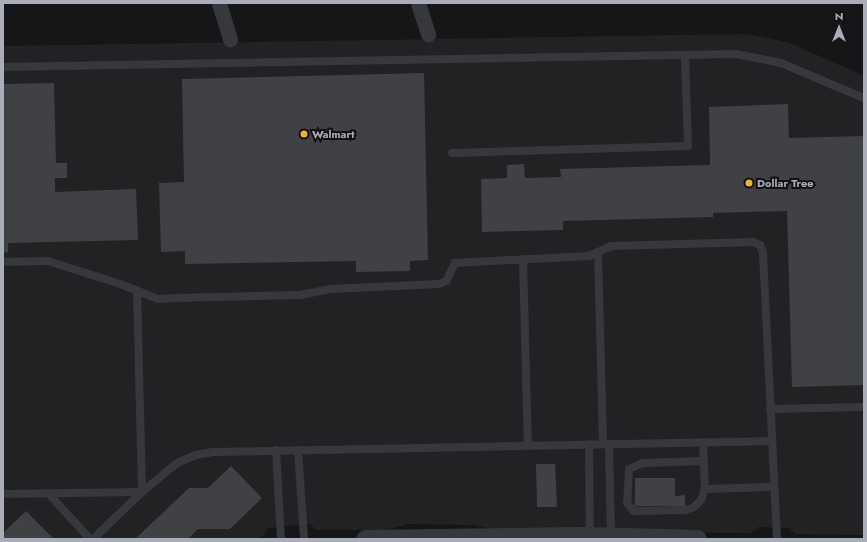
<!DOCTYPE html>
<style>
body{margin:0}
#map{position:relative;width:867px;height:542px;overflow:hidden;background:#161618;font-family:Jost,sans-serif}
div>[style]{position:absolute}
.built>*{inset:0;background:#222225}
.building>*{inset:0;background:#404145}
.service>*{height:8px;margin:-4px;padding:0 4px;transform-origin:4px;border-radius:4px;background:#37383d}
.minor>*{height:15px;margin:-7.5px;padding:0 7.5px;transform-origin:7.5px;border-radius:7.5px;background:#37383d}
.tertiary>*{height:19px;margin:-9.5px;padding:0 9.5px;transform-origin:9.5px;border-radius:9.5px;background:#37383d}
.dots>*{width:11px;height:11px;translate:-50% -50%;box-sizing:border-box;border:2px solid #111113;border-radius:50%}
span{translate:-50% -50%;white-space:nowrap;text-align:center;line-height:1.15;-webkit-text-stroke:4px #111113;paint-order:stroke}
.poi-label{font-size:11px;color:#a8adb8;font-weight:700}
.left{translate:0 -50%;text-align:left}
.frame{position:absolute;inset:0;border:4px solid #a8adb8;pointer-events:none}
.north{position:absolute;left:819px;top:8px;width:40px;height:40px;-webkit-text-stroke:3px #111113;paint-order:stroke;rotate:0deg;font-size:11px;font-weight:700;line-height:16px;text-align:center;color:#a8adb8}
.north::after{content:'';display:block;margin:auto;width:14px;height:18px;background:#a8adb8;clip-path:polygon(50% 0,100% 100%,50% 72%,0 100%)}
</style>
<div id="map">
<div class="built">
<div style="clip-path:polygon(748px 34px,790px 43px,864px 76px,864px 535px,795px 534px,789px 528px,759px 527px,751px 533px,631px 532px,624px 528px,576px 526px,571px 531px,497px 530px,472px 525px,407px 524px,387px 530px,316px 530px,310px 524px,268px 528px,263px 536px,253px 539px,3px 539px,3px 46px)"></div>
</div>
<div class="building">
<div style="clip-path:polygon(424px 73px,428px 260px,410px 261px,410px 271px,356px 272px,356px 261px,185px 264px,185px 251px,161px 252px,159px 183px,184px 182px,182px 79px)"></div>
<div style="clip-path:polygon(54px 83px,56px 163px,67px 163px,67px 178px,55px 178px,55px 192px,136px 189px,138px 240px,8px 243px,8px 252px,3px 253px,3px 84px)"></div>
<div style="clip-path:polygon(788px 104px,789px 138px,864px 136px,864px 385px,792px 387px,787px 211px,713px 213px,713px 217px,563px 221px,563px 230px,482px 232px,481px 179px,507px 178px,507px 165px,524px 164px,525px 178px,561px 177px,560px 169px,710px 165px,709px 107px)"></div>
<div style="clip-path:polygon(536px 464px,555px 464px,557px 507px,537px 507px)"></div>
<div style="clip-path:polygon(231px 466px,262px 498px,230px 529px,198px 529px,188px 539px,135px 539px,189px 488px,208px 488px)"></div>
<div style="clip-path:polygon(635px 478px,675px 478px,675px 496px,685px 495px,685px 506px,635px 506px)"></div>
<div style="clip-path:polygon(26px 511px,54px 539px,3px 539px,3px 533px)"></div>
</div>
<div class="service">
<div style="left:3px;top:67px;width:733px;rotate:-1.02deg"></div>
<div style="left:736px;top:54px;width:46px;rotate:11.3deg"></div>
<div style="left:781px;top:63px;width:90px;rotate:22.9deg"></div>
<div style="left:452px;top:153px;width:236px;rotate:-1.7deg"></div>
<div style="left:688px;top:146px;width:91px;rotate:-91.9deg"></div>
<div style="left:598px;top:252px;width:192px;rotate:88.5deg"></div>
<div style="left:523px;top:259px;width:186px;rotate:88.5deg"></div>
<div style="left:3px;top:262px;width:45px;rotate:-1.3deg"></div>
<div style="left:48px;top:261px;width:79px;rotate:17.7deg"></div>
<div style="left:123px;top:285px;width:37px;rotate:22deg"></div>
<div style="left:157px;top:299px;width:19px;rotate:-3deg"></div>
<div style="left:176px;top:298px;width:124px;rotate:-1.4deg"></div>
<div style="left:300px;top:295px;width:32px;rotate:-11deg"></div>
<div style="left:331px;top:289px;width:108px;rotate:-2.7deg"></div>
<div style="left:439px;top:284px;width:8px;rotate:-23deg"></div>
<div style="left:446px;top:281px;width:20px;rotate:-63deg"></div>
<div style="left:455px;top:263px;width:134px;rotate:-3deg"></div>
<div style="left:589px;top:256px;width:24px;rotate:-24deg"></div>
<div style="left:611px;top:246px;width:142px;rotate:-1.6deg"></div>
<div style="left:753px;top:242px;width:8px;rotate:23deg"></div>
<div style="left:760px;top:245px;width:9px;rotate:69deg"></div>
<div style="left:763px;top:253px;width:286px;rotate:87.2deg"></div>
<div style="left:770px;top:409px;width:94px;rotate:-1.2deg"></div>
<div style="left:703px;top:442px;width:47px;rotate:87.6deg"></div>
<div style="left:705px;top:489px;width:69px;rotate:-1.7deg"></div>
<div style="left:589px;top:444px;width:93px;rotate:89.4deg"></div>
<div style="left:609px;top:444px;width:94px;rotate:88.8deg"></div>
<div style="left:276px;top:450px;width:89px;rotate:86.8deg"></div>
<div style="left:298px;top:450px;width:89px;rotate:86.1deg"></div>
<div style="left:704px;top:461px;width:61px;rotate:178.1deg"></div>
<div style="left:643px;top:463px;width:15px;rotate:157deg"></div>
<div style="left:629px;top:469px;width:34px;rotate:93deg"></div>
<div style="left:627px;top:503px;width:11px;rotate:49deg"></div>
<div style="left:634px;top:511px;width:51px;rotate:-1.1deg"></div>
<div style="left:685px;top:510px;width:9px;rotate:-18deg"></div>
<div style="left:694px;top:507px;width:10px;rotate:-45deg"></div>
<div style="left:701px;top:500px;width:12px;rotate:-70deg"></div>
<div style="left:48px;top:493px;width:62px;rotate:47.6deg"></div>
<div style="left:3px;top:494px;width:139px;rotate:-0.8deg"></div>
<div style="left:142px;top:492px;width:202px;rotate:-91.4deg"></div>
<div style="left:93px;top:539px;width:68px;rotate:-43.8deg"></div>
<div style="left:142px;top:492px;width:45px;rotate:-39.6deg"></div>
<div style="left:177px;top:463px;width:21px;rotate:-23deg"></div>
<div style="left:196px;top:455px;width:17px;rotate:-10deg"></div>
<div style="left:213px;top:452px;width:558px;rotate:-1.13deg"></div>
</div>
<div class="minor">
<div style="left:219px;top:3px;width:38px;rotate:73deg"></div>
<div style="left:418px;top:3px;width:33px;rotate:72deg"></div>
</div>
<div class="tertiary">
<div style="left:365px;top:539px;width:225px;rotate:-0.8deg"></div>
<div style="left:590px;top:536px;width:107px;rotate:1.6deg"></div>
</div>
<div class="dots">
<div style="left:304px;top:134px;background:#f2b134"></div>
<div style="left:749px;top:183px;background:#f2b134"></div>
</div>
<div class="poi-label">
<span class="left" style="left:312px;top:134px">Walmart</span>
<span class="left" style="left:757px;top:183px">Dollar Tree</span>
</div>
<div class="frame"></div>
<div class="north">N</div>
</div>
